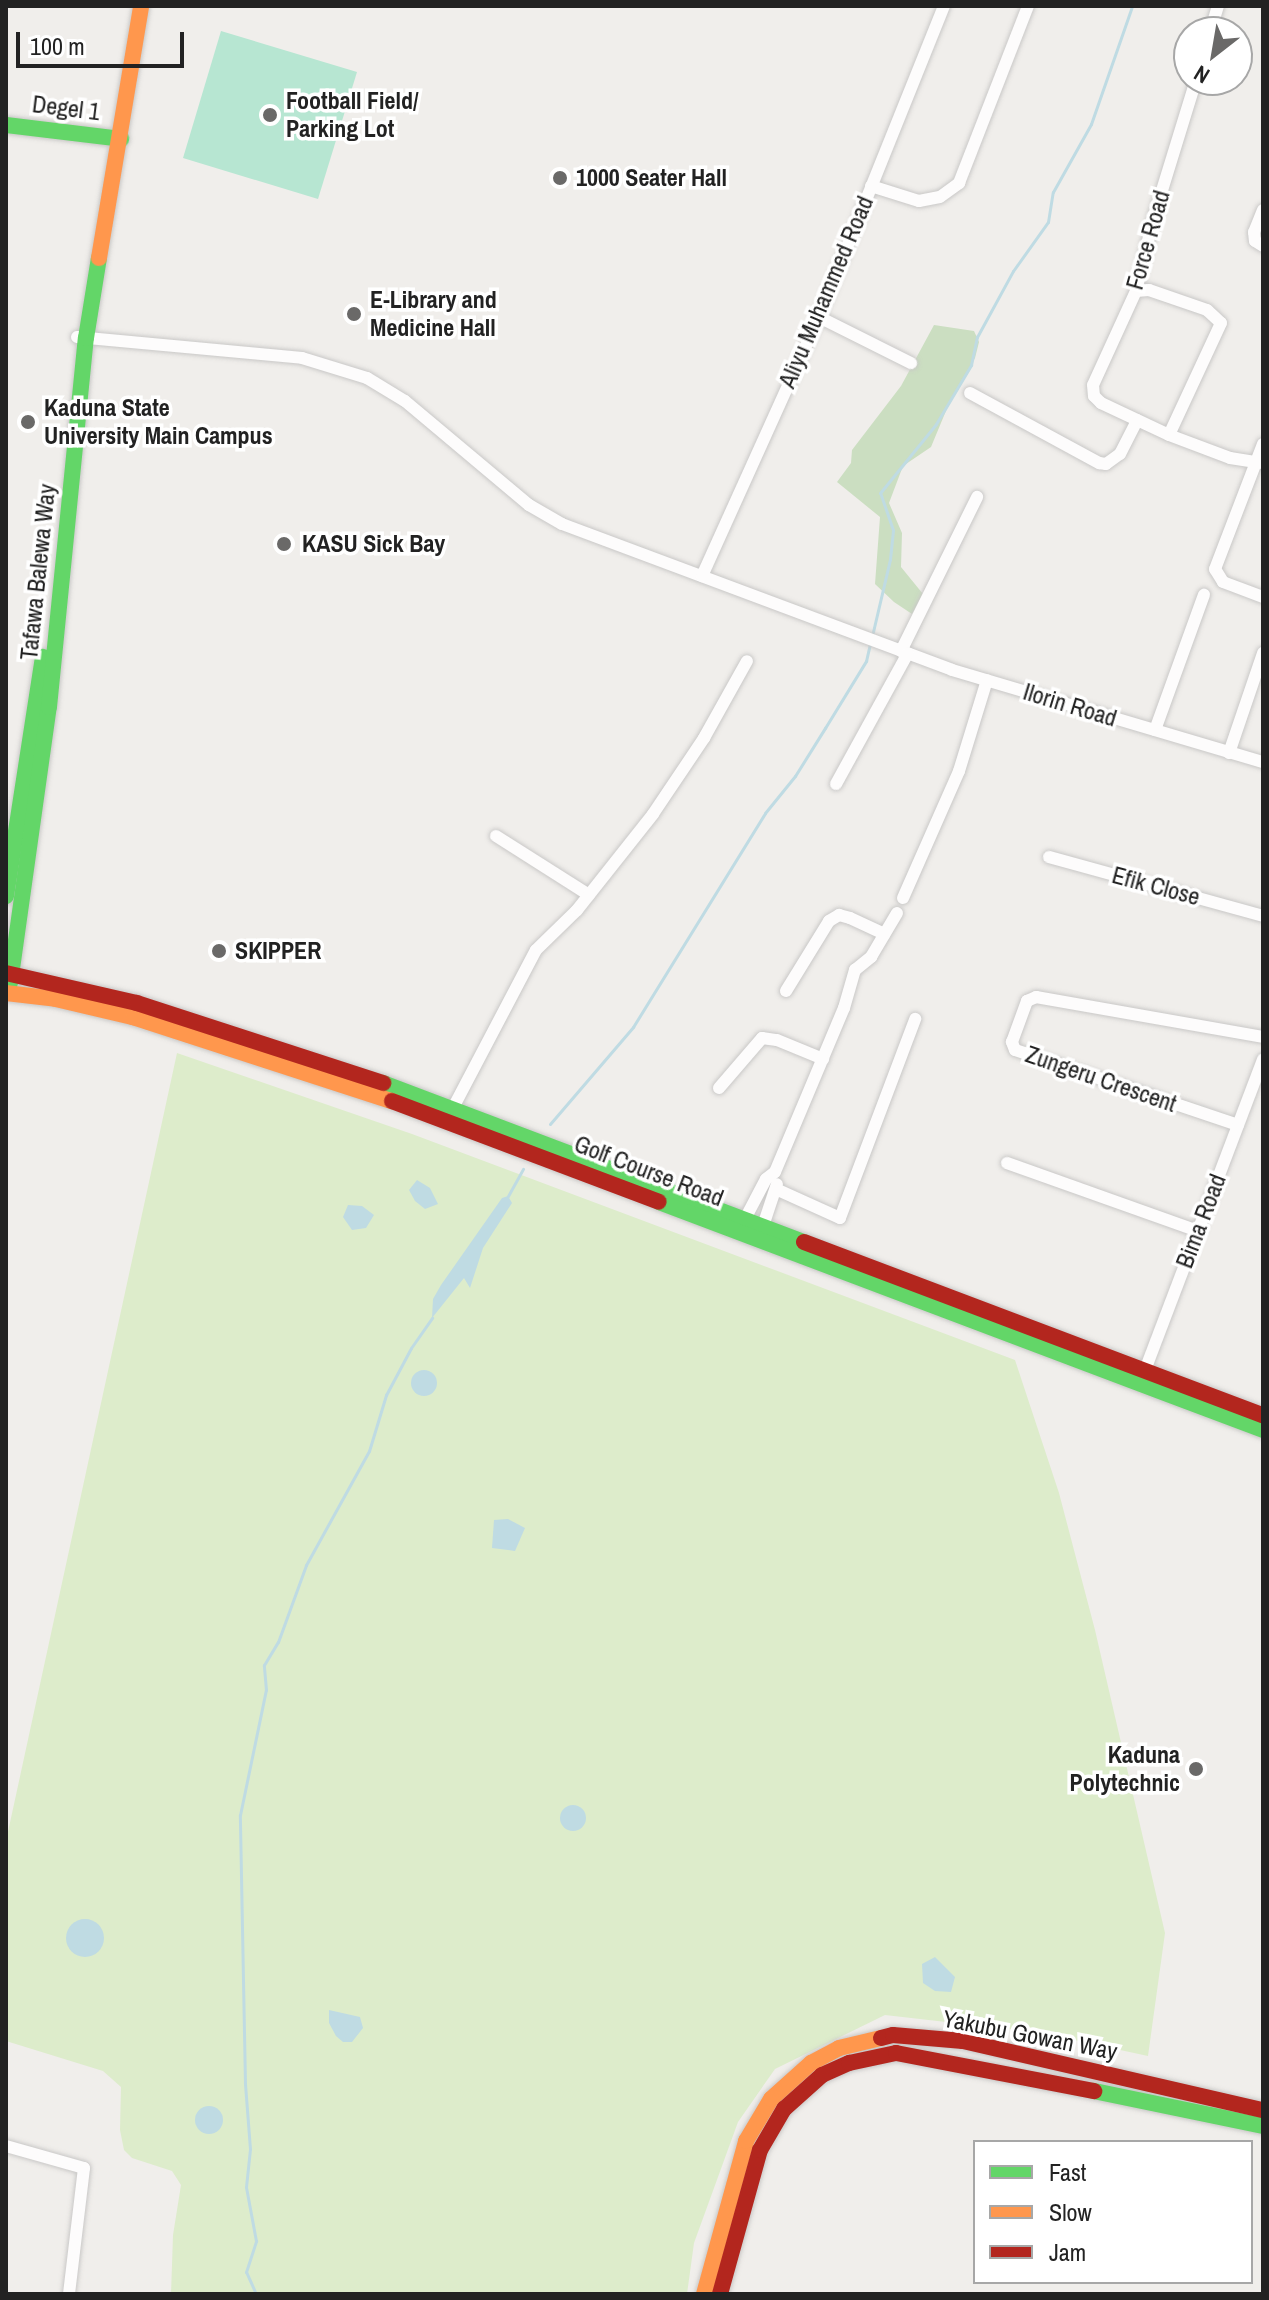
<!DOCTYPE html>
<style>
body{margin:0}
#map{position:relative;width:1269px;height:2300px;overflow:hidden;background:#f0eeeb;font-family:"Archivo Narrow",sans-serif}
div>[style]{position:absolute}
.grass>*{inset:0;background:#ddeccb}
.forest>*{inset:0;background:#cbdec1}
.pitch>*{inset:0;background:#b7e6d2}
.water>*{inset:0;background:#bfdbe3}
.round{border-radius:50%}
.stream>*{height:3px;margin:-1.5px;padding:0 1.5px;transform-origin:1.5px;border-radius:1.5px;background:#bfdbe3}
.roads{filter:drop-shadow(0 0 2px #c9c8c7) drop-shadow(0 0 2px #c9c8c7)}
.street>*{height:12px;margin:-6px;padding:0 6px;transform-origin:6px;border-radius:6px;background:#fdfcfc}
.fast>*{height:16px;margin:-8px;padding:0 8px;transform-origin:8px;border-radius:8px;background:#63d668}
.slow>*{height:16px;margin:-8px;padding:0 8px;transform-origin:8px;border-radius:8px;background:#ff974d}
.jam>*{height:16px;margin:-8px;padding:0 8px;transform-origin:8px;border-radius:8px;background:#b3261e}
.dots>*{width:22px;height:22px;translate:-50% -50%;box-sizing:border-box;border:4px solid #fff;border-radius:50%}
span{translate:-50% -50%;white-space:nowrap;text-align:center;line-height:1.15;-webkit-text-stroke:7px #fff;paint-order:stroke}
.poi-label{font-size:24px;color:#222;font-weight:700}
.left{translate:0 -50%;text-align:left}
.right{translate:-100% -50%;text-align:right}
.street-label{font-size:24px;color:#222}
.frame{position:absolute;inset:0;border:8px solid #222;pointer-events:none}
.legend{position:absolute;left:973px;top:2140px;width:280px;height:144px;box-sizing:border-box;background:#fff;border:2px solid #a7a7a7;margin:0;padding:10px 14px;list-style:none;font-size:24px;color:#222}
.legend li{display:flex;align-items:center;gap:16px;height:40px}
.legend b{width:40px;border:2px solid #a7a7a7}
.north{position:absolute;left:1173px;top:16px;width:80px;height:80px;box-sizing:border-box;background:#fff;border:2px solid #a7a7a7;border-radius:50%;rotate:211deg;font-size:22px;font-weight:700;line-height:32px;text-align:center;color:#222}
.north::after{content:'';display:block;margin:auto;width:28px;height:36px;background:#6a6968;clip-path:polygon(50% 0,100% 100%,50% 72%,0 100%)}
.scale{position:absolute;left:16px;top:32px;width:168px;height:36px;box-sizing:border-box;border:4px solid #222;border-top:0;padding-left:10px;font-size:24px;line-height:28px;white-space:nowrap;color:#222;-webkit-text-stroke:6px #fff;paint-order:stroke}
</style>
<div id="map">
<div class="grass">
<div style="clip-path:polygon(177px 1053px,412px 1134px,1015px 1360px,1059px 1493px,1095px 1630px,1165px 1933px,1148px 2056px,1041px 2033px,885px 2015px,775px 2069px,738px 2122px,694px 2243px,687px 2294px,171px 2294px,173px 2235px,181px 2185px,172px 2171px,132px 2158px,124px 2150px,120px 2130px,121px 2087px,103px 2071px,6px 2041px,6px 1841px)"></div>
</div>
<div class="forest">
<div style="clip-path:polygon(934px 325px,974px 331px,979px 342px,975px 358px,948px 406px,931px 447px,903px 466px,889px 503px,902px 533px,901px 567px,923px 594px,912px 614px,894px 602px,875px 584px,880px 517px,837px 482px,851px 463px,852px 450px,901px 386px)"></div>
</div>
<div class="pitch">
<div style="clip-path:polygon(221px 31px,357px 72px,318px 199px,183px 158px)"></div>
</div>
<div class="water">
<div style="clip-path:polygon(417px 1180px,430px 1188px,438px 1204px,425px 1209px,415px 1201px,409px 1190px)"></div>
<div style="clip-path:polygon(508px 1196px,512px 1203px,483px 1248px,470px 1288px,464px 1278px,432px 1318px,433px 1299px,441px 1285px,502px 1198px)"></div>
<div style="clip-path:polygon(348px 1205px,362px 1206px,374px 1215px,366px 1228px,352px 1230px,343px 1217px)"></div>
<div class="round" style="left:411px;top:1370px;width:26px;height:26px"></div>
<div style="clip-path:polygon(508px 1519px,525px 1528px,515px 1551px,492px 1548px,494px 1520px)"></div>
<div class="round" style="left:560px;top:1805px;width:26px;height:26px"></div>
<div class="round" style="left:66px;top:1919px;width:38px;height:38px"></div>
<div style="clip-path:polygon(935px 1957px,955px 1977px,951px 1992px,935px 1991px,923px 1983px,922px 1964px)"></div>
<div style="clip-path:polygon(329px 2010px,360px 2017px,363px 2028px,352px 2042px,343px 2042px,336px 2036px,329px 2023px)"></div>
<div class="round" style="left:195px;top:2106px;width:28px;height:28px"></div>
</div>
<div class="stream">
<div style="left:872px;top:636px;width:79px;rotate:-76.8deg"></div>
<div style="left:890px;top:559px;width:29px;rotate:-84deg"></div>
<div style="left:893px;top:530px;width:39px;rotate:-109deg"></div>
<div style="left:880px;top:493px;width:89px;rotate:-50.9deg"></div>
<div style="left:936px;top:424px;width:69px;rotate:-59.3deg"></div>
<div style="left:971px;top:365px;width:29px;rotate:-78deg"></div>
<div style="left:977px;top:337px;width:75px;rotate:-61.4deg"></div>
<div style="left:1013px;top:271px;width:60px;rotate:-54.5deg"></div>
<div style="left:1048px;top:222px;width:30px;rotate:-81deg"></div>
<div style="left:1053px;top:192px;width:78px;rotate:-60.8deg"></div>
<div style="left:1091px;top:124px;width:125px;rotate:-70.8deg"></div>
<div style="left:550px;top:1124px;width:128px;rotate:-49.4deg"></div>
<div style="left:633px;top:1027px;width:251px;rotate:-58.3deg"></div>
<div style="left:765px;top:813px;width:48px;rotate:-51deg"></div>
<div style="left:795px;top:776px;width:57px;rotate:-58deg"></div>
<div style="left:825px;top:728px;width:79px;rotate:-58.5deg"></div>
<div style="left:866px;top:661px;width:18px;rotate:-77deg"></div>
<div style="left:508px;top:1196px;width:31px;rotate:-61deg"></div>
<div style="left:256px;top:2294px;width:24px;rotate:-114deg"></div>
<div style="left:246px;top:2272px;width:33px;rotate:-72deg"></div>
<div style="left:256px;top:2241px;width:55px;rotate:-100.5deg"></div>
<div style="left:246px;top:2187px;width:38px;rotate:-84deg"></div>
<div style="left:250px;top:2149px;width:65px;rotate:-94.4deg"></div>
<div style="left:245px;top:2084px;width:269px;rotate:-91.1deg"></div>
<div style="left:240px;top:1815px;width:128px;rotate:-78.3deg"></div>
<div style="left:266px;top:1690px;width:25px;rotate:-95deg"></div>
<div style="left:264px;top:1665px;width:27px;rotate:-59deg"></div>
<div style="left:278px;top:1642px;width:82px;rotate:-70deg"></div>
<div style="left:306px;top:1565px;width:130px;rotate:-61.1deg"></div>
<div style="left:369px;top:1451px;width:59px;rotate:-73.1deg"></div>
<div style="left:386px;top:1395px;width:53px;rotate:-62deg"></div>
<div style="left:411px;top:1348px;width:37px;rotate:-55deg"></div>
</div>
<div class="roads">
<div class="street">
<div style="left:1210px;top:32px;width:27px;rotate:-73deg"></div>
<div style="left:1196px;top:80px;width:146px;rotate:107.1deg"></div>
<div style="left:1153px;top:220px;width:73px;rotate:103.5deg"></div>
<div style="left:1136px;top:291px;width:103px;rotate:114.6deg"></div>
<div style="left:1093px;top:385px;width:11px;rotate:85deg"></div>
<div style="left:1094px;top:396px;width:10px;rotate:45deg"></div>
<div style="left:1101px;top:403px;width:75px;rotate:25.2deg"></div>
<div style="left:1169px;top:435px;width:65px;rotate:20.7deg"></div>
<div style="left:1230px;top:458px;width:33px;rotate:9deg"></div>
<div style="left:871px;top:186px;width:50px;rotate:17.4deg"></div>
<div style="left:919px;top:201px;width:21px;rotate:-11deg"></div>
<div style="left:940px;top:197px;width:24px;rotate:-36deg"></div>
<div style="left:959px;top:183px;width:190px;rotate:-68.7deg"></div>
<div style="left:1263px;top:210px;width:24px;rotate:112deg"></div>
<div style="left:1254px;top:232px;width:9px;rotate:84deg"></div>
<div style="left:1255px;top:241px;width:9px;rotate:32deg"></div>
<div style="left:1136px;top:291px;width:13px;rotate:-4deg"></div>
<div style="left:1149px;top:290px;width:61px;rotate:19deg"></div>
<div style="left:1207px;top:310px;width:19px;rotate:43deg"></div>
<div style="left:1221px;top:323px;width:123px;rotate:114.9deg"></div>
<div style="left:819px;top:317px;width:103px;rotate:26.6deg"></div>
<div style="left:77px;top:337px;width:226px;rotate:5.3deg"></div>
<div style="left:302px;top:358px;width:68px;rotate:17.1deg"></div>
<div style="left:367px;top:378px;width:44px;rotate:31.2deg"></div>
<div style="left:405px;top:401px;width:162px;rotate:40deg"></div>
<div style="left:529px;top:505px;width:38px;rotate:30deg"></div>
<div style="left:562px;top:524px;width:416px;rotate:20.5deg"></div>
<div style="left:952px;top:670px;width:324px;rotate:16.5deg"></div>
<div style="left:970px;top:393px;width:147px;rotate:28.5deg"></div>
<div style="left:1099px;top:463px;width:7px;rotate:8deg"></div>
<div style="left:1106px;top:464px;width:17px;rotate:-36deg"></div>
<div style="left:1120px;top:454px;width:38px;rotate:-63deg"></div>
<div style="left:1263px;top:444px;width:134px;rotate:111deg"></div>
<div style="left:1215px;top:569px;width:15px;rotate:58deg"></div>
<div style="left:1223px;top:582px;width:43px;rotate:20.6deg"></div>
<div style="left:702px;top:576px;width:284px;rotate:-65.7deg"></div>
<div style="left:819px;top:317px;width:335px;rotate:-68.1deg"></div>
<div style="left:901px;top:651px;width:172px;rotate:-63.7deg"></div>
<div style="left:1155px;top:730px;width:144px;rotate:-70.1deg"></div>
<div style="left:1229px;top:753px;width:106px;rotate:-71.2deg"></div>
<div style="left:836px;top:784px;width:149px;rotate:-61.2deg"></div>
<div style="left:496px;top:836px;width:110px;rotate:32.4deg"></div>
<div style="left:1049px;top:857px;width:222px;rotate:15.4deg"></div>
<div style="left:903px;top:898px;width:139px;rotate:-66.2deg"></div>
<div style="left:959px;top:771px;width:95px;rotate:-72.9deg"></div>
<div style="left:786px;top:991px;width:82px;rotate:-58.4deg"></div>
<div style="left:829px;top:921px;width:12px;rotate:-31deg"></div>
<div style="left:839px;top:915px;width:11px;rotate:15deg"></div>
<div style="left:850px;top:918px;width:38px;rotate:25deg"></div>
<div style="left:719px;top:1088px;width:66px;rotate:-49.3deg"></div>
<div style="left:762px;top:1038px;width:15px;rotate:8deg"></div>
<div style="left:777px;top:1040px;width:50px;rotate:22.4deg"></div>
<div style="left:453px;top:1108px;width:178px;rotate:-62.3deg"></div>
<div style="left:536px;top:950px;width:57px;rotate:-44.3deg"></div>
<div style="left:577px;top:910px;width:122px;rotate:-51.6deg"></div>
<div style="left:653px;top:814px;width:92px;rotate:-56.1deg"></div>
<div style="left:704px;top:738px;width:88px;rotate:-60.8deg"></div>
<div style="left:1238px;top:1125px;width:235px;rotate:-161.4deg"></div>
<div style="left:1015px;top:1050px;width:9px;rotate:-111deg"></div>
<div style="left:1012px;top:1042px;width:44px;rotate:-69.9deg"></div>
<div style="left:1027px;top:1001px;width:10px;rotate:-24deg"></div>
<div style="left:1036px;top:997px;width:230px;rotate:10deg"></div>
<div style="left:1007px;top:1163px;width:203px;rotate:19.6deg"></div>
<div style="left:778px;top:1190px;width:68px;rotate:24.3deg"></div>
<div style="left:840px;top:1218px;width:213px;rotate:-69.3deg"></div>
<div style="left:745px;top:1219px;width:45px;rotate:-62.3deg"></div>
<div style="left:766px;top:1179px;width:11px;rotate:-38deg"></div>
<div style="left:775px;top:1172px;width:178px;rotate:-67.2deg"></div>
<div style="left:844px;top:1008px;width:40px;rotate:-74deg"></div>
<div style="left:855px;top:970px;width:21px;rotate:-39deg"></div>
<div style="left:871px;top:957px;width:51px;rotate:-59.4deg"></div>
<div style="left:763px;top:1226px;width:44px;rotate:-71.6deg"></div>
<div style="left:1142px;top:1378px;width:341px;rotate:-69.2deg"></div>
<div style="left:6px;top:2146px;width:81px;rotate:15.8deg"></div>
<div style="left:84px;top:2168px;width:127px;rotate:96.8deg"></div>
</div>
<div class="fast">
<div style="left:6px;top:125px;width:116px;rotate:6.9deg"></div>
<div style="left:6px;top:896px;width:242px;rotate:-81.2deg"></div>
<div style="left:10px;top:983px;width:279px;rotate:-82deg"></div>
<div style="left:49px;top:707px;width:371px;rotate:-84.3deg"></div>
<div style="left:86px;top:338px;width:81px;rotate:-80.8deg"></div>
<div style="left:383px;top:1083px;width:450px;rotate:20.7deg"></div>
<div style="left:659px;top:1202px;width:646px;rotate:20.68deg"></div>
<div style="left:1094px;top:2091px;width:173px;rotate:11.7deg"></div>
</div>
<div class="slow">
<div style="left:99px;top:258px;width:255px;rotate:-80.5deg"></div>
<div style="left:6px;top:993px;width:50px;rotate:6.8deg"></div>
<div style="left:56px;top:999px;width:79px;rotate:13.2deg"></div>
<div style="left:133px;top:1017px;width:272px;rotate:18deg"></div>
<div style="left:704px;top:2294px;width:159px;rotate:-74.6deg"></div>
<div style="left:746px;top:2141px;width:49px;rotate:-59.2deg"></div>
<div style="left:771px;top:2099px;width:54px;rotate:-42deg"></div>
<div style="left:811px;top:2063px;width:32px;rotate:-28deg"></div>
<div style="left:839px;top:2048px;width:43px;rotate:-13.4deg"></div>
</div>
<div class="jam">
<div style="left:6px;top:973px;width:134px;rotate:12.9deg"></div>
<div style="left:137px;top:1003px;width:259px;rotate:18deg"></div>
<div style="left:392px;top:1101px;width:285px;rotate:20.7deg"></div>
<div style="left:804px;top:1242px;width:491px;rotate:20.7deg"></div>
<div style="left:881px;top:2038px;width:12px;rotate:-14deg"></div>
<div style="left:893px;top:2035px;width:70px;rotate:4.9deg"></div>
<div style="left:963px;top:2041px;width:308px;rotate:13deg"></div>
<div style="left:720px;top:2294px;width:149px;rotate:-74.5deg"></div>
<div style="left:760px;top:2150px;width:48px;rotate:-59.7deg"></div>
<div style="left:784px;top:2109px;width:51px;rotate:-41.8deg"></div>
<div style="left:822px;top:2075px;width:30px;rotate:-24deg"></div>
<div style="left:849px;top:2063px;width:48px;rotate:-12deg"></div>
<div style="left:896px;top:2053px;width:202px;rotate:10.9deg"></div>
</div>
</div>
<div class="dots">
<div style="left:270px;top:115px;background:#6a6968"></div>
<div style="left:560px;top:178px;background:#6a6968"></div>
<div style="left:354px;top:314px;background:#6a6968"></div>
<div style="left:28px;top:422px;background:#6a6968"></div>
<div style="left:284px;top:544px;background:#6a6968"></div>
<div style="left:219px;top:951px;background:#6a6968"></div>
<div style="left:1196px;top:1769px;background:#6a6968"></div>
</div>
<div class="poi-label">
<span class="left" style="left:286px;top:115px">Football Field/<br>Parking Lot</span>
<span class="left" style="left:576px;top:178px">1000 Seater Hall</span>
<span class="left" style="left:370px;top:314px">E-Library and<br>Medicine Hall</span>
<span class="left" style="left:44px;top:422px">Kaduna State<br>University Main Campus</span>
<span class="left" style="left:302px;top:544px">KASU Sick Bay</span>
<span class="left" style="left:235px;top:951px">SKIPPER</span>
<span class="right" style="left:1180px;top:1769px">Kaduna<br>Polytechnic</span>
</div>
<div class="street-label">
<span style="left:66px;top:108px;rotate:7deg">Degel 1</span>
<span style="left:1148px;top:240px;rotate:-74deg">Force Road</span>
<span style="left:826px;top:292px;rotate:-67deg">Aliyu Muhammed Road</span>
<span style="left:38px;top:572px;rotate:-84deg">Tafawa Balewa Way</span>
<span style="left:1070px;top:705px;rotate:17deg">Ilorin Road</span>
<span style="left:1156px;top:886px;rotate:15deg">Efik Close</span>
<span style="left:1101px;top:1079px;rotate:19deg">Zungeru Crescent</span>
<span style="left:649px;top:1171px;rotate:21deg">Golf Course Road</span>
<span style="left:1201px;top:1221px;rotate:-69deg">Bima Road</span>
<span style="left:1030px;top:2035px;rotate:11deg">Yakubu Gowan Way</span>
</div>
<div class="frame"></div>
<ul class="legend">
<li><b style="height:10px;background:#63d668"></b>Fast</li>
<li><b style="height:10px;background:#ff974d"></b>Slow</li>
<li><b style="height:10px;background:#b3261e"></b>Jam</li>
</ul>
<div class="north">N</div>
<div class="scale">100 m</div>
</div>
